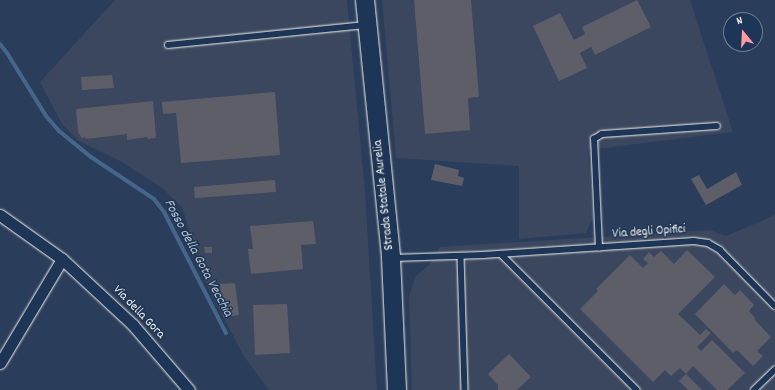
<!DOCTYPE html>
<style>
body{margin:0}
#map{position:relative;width:775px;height:390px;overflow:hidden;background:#2a3d5b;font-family:Dekko,sans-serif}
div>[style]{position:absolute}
.built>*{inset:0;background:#3a475f}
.stream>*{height:4px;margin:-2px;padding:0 2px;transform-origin:2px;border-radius:2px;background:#45668b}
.building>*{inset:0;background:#5e5e69}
.roads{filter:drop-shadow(0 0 1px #f4f1e8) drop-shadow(0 0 1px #f4f1e8)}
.lane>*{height:5.5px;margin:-2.75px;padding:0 2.75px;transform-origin:2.75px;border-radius:2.75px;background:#1d3557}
.street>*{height:11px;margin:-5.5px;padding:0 5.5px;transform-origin:5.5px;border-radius:5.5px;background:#1d3557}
.primary>*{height:18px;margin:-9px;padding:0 9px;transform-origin:9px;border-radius:9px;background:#1d3557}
span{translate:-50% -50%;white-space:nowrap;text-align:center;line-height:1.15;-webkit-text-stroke:3px #1d3557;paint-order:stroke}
.street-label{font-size:13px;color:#f4f1e8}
.water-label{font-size:14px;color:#b7c0c7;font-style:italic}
.north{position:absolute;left:723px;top:12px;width:40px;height:40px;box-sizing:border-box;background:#1d3557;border:1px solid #738091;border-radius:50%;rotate:342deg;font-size:11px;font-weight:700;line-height:16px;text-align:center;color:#f4f1e8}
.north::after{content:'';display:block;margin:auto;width:14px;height:18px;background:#ff9aa2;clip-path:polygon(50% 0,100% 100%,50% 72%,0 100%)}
</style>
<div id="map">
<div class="built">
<div style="clip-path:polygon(115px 0,347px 0,365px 191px,377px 390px,269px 390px,243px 355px,205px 281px,182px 207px,162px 188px,122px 162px,79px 141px,62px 124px,40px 82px)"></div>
<div style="clip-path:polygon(382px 0,690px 0,733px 132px,588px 150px,593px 218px,586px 233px,519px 239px,519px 166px,396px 158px)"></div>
<div style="clip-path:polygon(775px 215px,775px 390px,412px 390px,409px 296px,416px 276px,430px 264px,440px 247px,710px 230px,726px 236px)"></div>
</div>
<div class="stream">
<div style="left:0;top:44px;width:11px;rotate:52deg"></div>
<div style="left:7px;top:53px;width:74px;rotate:58.2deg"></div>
<div style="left:46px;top:116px;width:20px;rotate:49deg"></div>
<div style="left:59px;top:131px;width:41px;rotate:39.1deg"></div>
<div style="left:91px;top:157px;width:76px;rotate:33.7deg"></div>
<div style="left:154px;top:199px;width:16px;rotate:52deg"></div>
<div style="left:164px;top:212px;width:136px;rotate:62.9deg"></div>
</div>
<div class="building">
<div style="clip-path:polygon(414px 0,471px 0,479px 97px,468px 98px,470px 130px,425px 134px)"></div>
<div style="clip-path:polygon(637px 0,651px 27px,595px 55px,591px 47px,580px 53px,587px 68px,559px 81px,533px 26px,560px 13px,574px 40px,585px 34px,582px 27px)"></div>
<div style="clip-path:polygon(112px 75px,114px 88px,82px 90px,81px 77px)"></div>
<div style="clip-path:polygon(275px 92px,280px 155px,181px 163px,176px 113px,163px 114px,162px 102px)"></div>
<div style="clip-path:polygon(153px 101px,156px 138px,148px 139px,147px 137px,127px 140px,127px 134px,86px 139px,86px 137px,82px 138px,78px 132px,76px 109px)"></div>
<div style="clip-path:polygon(435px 164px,459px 170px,458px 176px,464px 178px,462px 186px,431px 180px)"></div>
<div style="clip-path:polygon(736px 172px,742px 185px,706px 205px,691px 179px,699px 175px,707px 189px)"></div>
<div style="clip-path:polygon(275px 180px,276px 192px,195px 198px,194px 187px)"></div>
<div style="clip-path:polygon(313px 221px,316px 244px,301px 245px,303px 269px,251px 274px,248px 249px,253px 249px,250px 226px)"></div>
<div style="clip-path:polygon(204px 247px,212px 247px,212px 253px,205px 253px)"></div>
<div style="clip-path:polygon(687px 250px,715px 277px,678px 314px,700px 335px,706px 329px,711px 333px,697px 347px,701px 351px,712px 340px,745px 373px,727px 390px,717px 390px,693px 366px,686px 374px,680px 368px,671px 376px,665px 370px,653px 382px,580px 309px,598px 291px,596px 289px,630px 255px,643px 268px,648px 263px,643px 259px,649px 252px,654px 257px,661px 251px,674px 264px)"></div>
<div style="clip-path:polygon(235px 283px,239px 315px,223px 317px,220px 284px)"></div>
<div style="clip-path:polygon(724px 284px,735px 295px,740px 290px,754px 305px,749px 311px,755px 318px,754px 319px,771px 337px,757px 351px,763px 356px,753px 366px,737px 350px,733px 353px,695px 314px)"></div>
<div style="clip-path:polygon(287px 304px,290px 353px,255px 355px,253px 305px)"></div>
<div style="clip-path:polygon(509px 354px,531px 377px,517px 390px,498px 390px,498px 385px,488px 374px)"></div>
<div style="clip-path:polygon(686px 374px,702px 390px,688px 390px,679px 381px)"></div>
</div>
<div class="roads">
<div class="lane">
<div style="left:168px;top:45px;width:198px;rotate:-5.8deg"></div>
<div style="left:599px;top:248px;width:109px;rotate:-92.6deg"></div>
<div style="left:594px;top:139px;width:9px;rotate:-32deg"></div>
<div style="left:602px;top:134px;width:115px;rotate:-4deg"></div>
<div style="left:501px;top:254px;width:192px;rotate:45deg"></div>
<div style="left:461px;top:256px;width:134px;rotate:88.3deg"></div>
<div style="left:393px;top:258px;width:90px;rotate:-1.9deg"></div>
<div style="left:483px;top:255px;width:211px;rotate:-3.8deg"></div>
<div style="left:694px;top:241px;width:14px;rotate:8deg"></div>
<div style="left:708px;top:243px;width:14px;rotate:30deg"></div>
<div style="left:720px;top:250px;width:78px;rotate:45.5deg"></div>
<div style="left:754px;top:390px;width:29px;rotate:-44deg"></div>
</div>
<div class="street">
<div style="left:0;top:215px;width:76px;rotate:35.4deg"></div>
<div style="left:62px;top:259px;width:97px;rotate:42.9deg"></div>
<div style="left:133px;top:325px;width:86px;rotate:49.3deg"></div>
<div style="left:0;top:363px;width:121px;rotate:-59.2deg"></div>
</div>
<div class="primary">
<div style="left:365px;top:0;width:259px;rotate:84.2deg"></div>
<div style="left:391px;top:258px;width:132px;rotate:87.4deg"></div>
</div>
</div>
<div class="street-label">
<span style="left:385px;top:195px;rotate:-96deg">Strada Statale Aurelia</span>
<span style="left:649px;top:233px;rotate:-4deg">Via degli Opifici</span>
<span style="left:138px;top:313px;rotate:46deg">Via della Gora</span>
</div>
<div class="water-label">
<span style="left:198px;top:258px;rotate:62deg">Fosso della Gota Vecchia</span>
</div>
<div class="north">N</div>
</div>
